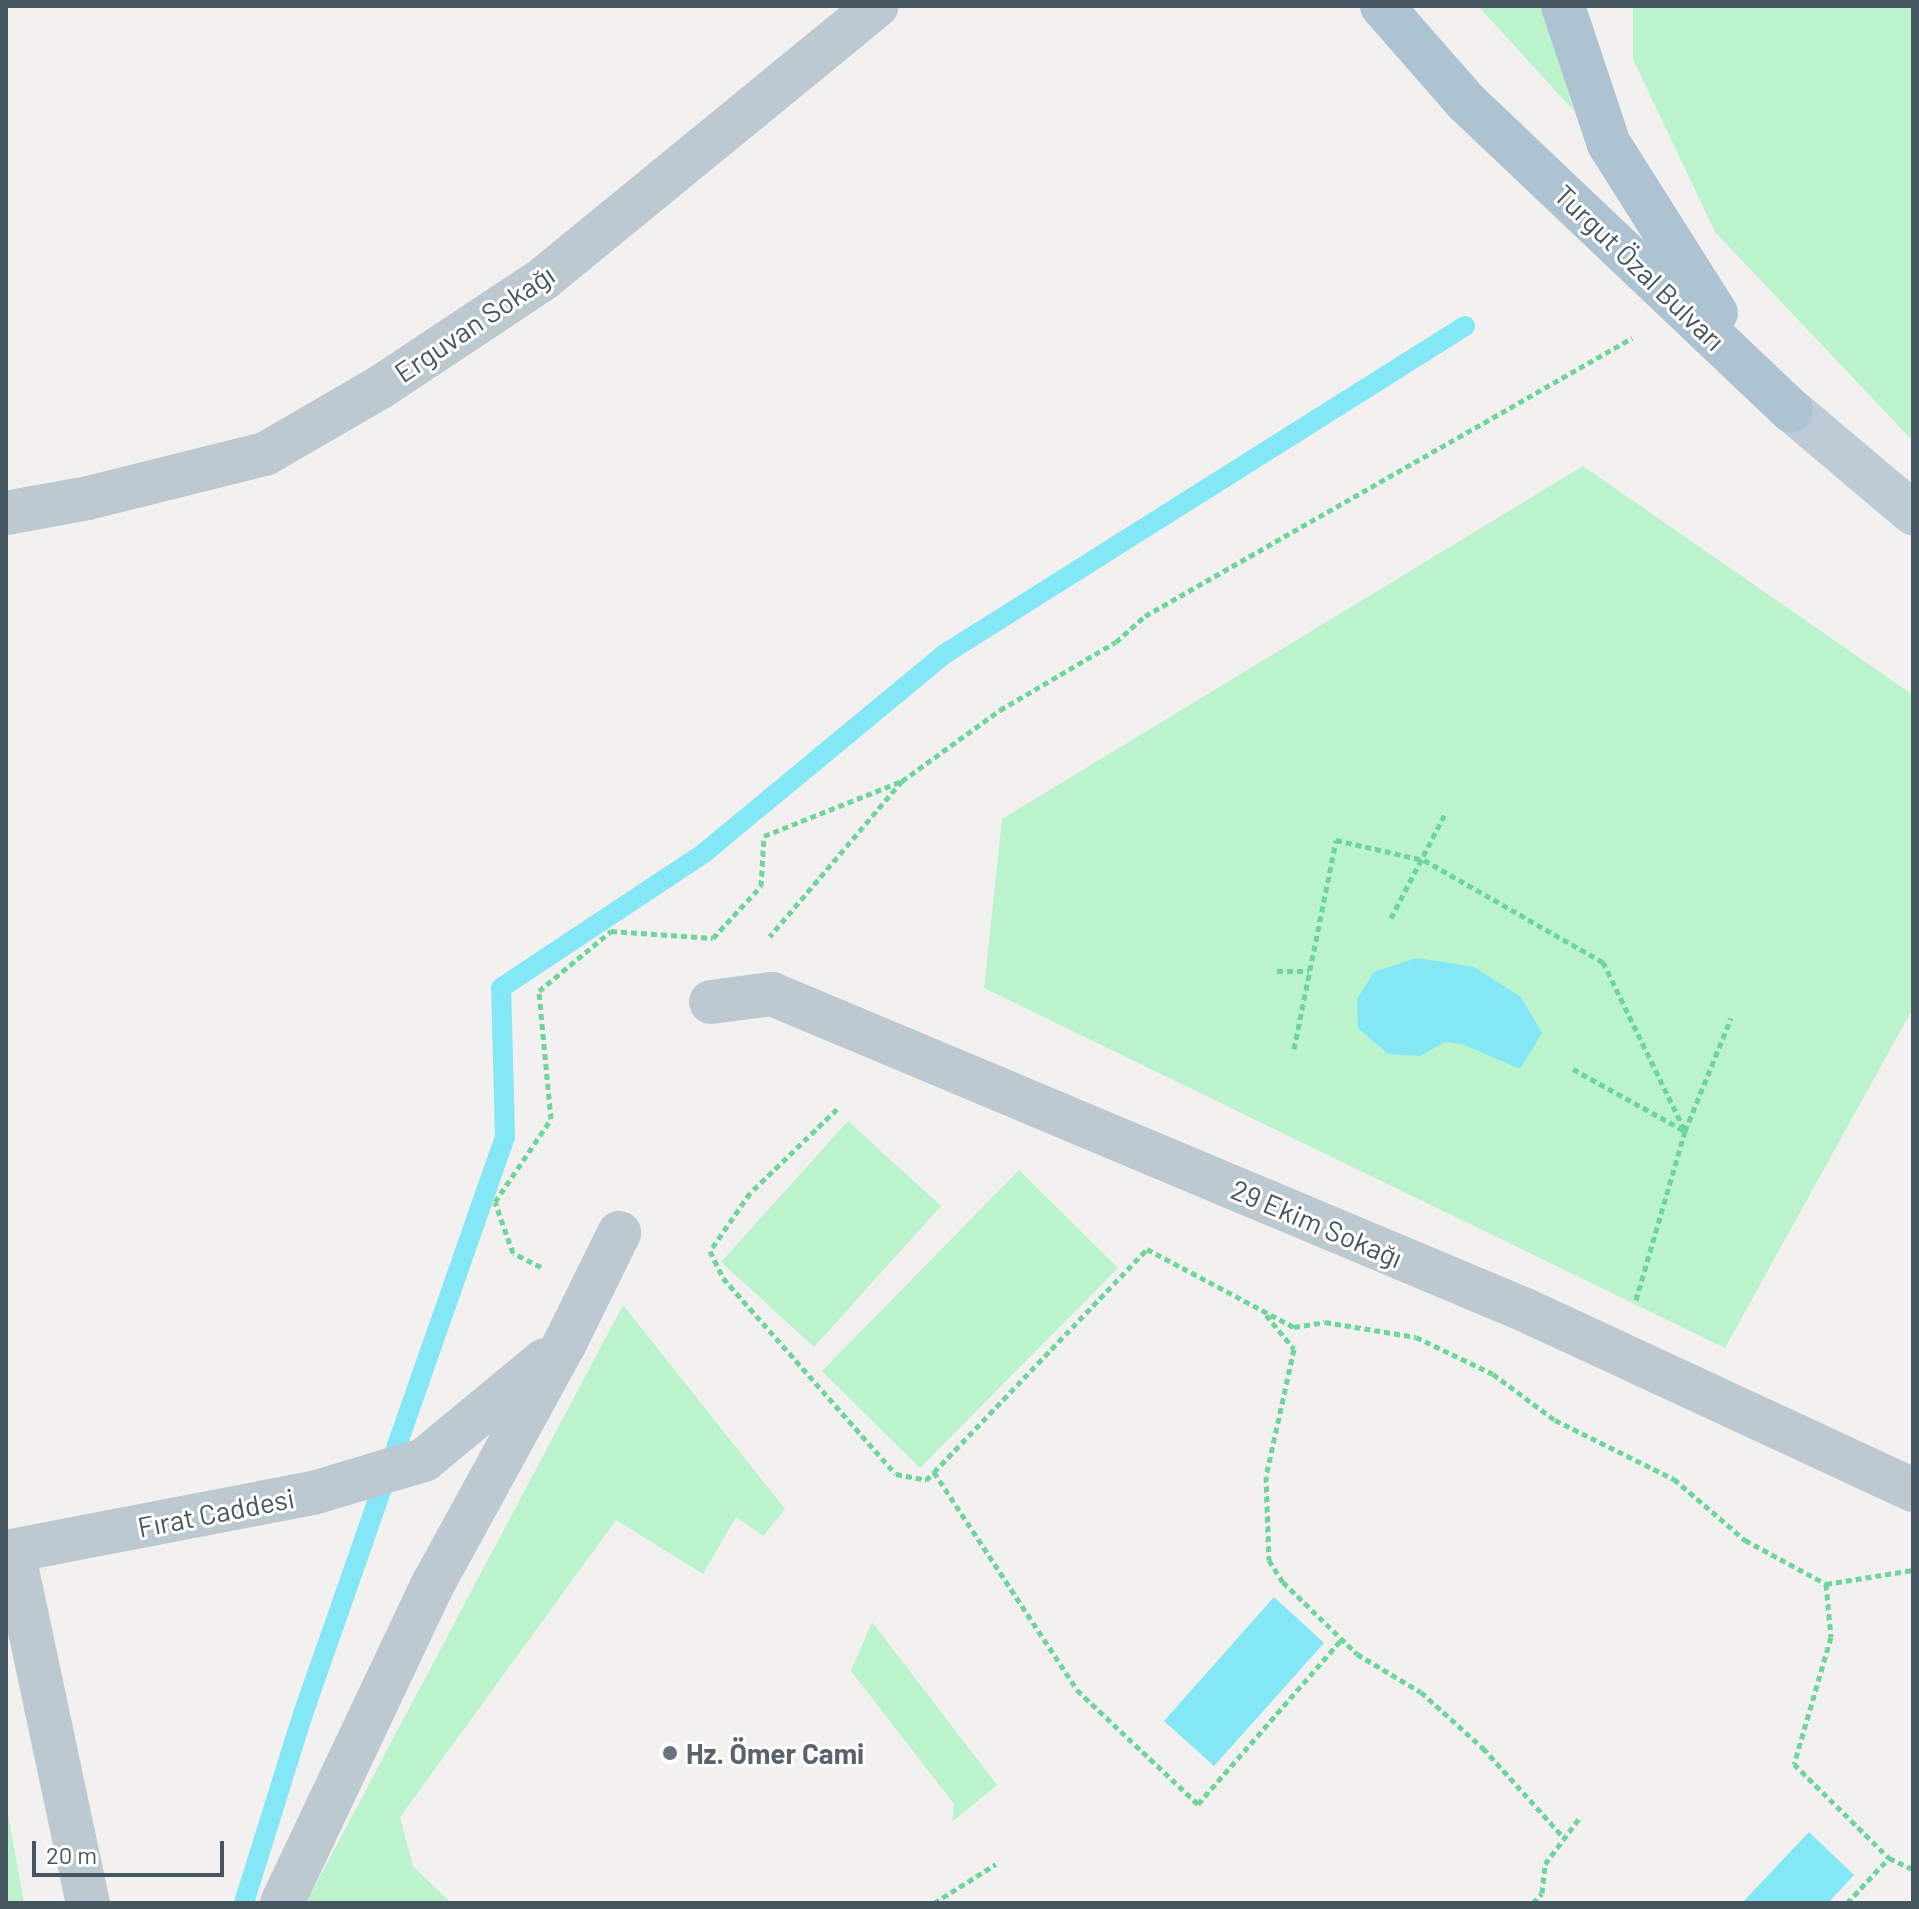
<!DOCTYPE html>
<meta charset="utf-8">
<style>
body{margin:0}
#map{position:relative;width:1919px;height:1909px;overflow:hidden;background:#f3f0f0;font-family:Barlow,sans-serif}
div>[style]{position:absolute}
.green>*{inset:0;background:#bbf4cc}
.water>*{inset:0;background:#84e7f5}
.stream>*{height:20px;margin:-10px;padding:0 10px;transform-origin:10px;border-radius:10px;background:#84e7f5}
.path>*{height:5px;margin-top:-2.5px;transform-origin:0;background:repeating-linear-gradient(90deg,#6fd69b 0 6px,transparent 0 10px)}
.street>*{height:44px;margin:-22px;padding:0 22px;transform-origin:22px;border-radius:22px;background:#bcc9d1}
.secondary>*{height:44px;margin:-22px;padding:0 22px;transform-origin:22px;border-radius:22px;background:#bccbd6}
.primary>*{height:44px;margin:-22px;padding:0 22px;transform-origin:22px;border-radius:22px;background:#adc3d2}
.dots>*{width:22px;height:22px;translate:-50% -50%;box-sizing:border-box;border:4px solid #fff;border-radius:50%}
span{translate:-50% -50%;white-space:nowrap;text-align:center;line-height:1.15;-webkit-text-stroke:6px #fff;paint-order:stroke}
.street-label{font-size:28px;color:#465660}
.worship-label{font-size:28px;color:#5b616d;font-weight:700}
.left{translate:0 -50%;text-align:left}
.frame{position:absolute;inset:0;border:8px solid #465660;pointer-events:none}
.scale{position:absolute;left:32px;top:1841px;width:192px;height:36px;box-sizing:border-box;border:4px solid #465660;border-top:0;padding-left:10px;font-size:24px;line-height:28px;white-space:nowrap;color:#465660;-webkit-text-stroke:6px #fff;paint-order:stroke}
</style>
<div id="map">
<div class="green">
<div style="clip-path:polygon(1478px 6px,1541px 6px,1574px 111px)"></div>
<div style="clip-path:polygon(1633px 6px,1913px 6px,1913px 441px,1715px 232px,1633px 59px)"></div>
<div style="clip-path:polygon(1583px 466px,1913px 695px,1913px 1008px,1725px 1348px,984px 988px,1002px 819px)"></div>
<div style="clip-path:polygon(848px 1121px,941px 1206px,814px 1347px,721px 1262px)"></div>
<div style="clip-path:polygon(1019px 1170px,1118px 1268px,920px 1468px,822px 1371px)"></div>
<div style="clip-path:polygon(623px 1305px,785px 1509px,763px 1536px,736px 1517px,703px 1574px,616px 1520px,400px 1817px,413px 1866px,451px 1903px,306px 1903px)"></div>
<div style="clip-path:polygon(872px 1622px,997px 1785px,952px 1822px,954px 1804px,851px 1671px)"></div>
<div style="clip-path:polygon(6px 1803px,24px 1903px,6px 1903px)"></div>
</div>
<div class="water">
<div style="clip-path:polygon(1417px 958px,1474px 967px,1521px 997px,1542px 1033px,1520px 1069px,1462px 1044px,1445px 1042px,1420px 1056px,1388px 1054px,1358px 1028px,1357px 999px,1374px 972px)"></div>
<div style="clip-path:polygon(1274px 1597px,1324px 1643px,1214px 1766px,1164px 1721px)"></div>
<div style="clip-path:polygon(1809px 1832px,1854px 1875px,1828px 1903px,1742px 1903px)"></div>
</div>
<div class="stream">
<div style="left:244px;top:1903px;width:198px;rotate:-72.7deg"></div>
<div style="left:303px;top:1714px;width:611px;rotate:-70.71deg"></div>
<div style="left:505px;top:1137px;width:149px;rotate:-91.5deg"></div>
<div style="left:501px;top:988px;width:244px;rotate:-33.6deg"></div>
<div style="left:704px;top:853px;width:310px;rotate:-39.6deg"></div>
<div style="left:943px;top:655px;width:617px;rotate:-32.22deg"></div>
</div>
<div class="path">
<div style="left:902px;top:781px;width:121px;rotate:-35.9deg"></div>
<div style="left:1000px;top:710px;width:134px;rotate:-30.4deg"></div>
<div style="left:1116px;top:642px;width:39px;rotate:-42deg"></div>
<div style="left:1145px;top:616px;width:561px;rotate:-29.72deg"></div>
<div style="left:1391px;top:918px;width:117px;rotate:-62.6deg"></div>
<div style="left:1277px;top:971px;width:32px"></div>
<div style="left:1294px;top:1049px;width:213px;rotate:-78.6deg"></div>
<div style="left:1336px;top:840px;width:90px;rotate:12.8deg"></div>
<div style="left:1424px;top:860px;width:206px;rotate:29.7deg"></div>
<div style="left:1603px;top:962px;width:188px;rotate:64.1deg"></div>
<div style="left:1685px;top:1131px;width:176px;rotate:106.2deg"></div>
<div style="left:1573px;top:1069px;width:128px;rotate:29deg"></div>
<div style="left:1685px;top:1131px;width:122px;rotate:-67.8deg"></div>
<div style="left:837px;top:1109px;width:121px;rotate:136deg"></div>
<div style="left:750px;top:1193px;width:70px;rotate:124.6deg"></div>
<div style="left:710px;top:1251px;width:30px;rotate:64deg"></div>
<div style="left:723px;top:1278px;width:261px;rotate:48.6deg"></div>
<div style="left:896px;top:1474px;width:31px;rotate:11deg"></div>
<div style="left:926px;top:1480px;width:11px;rotate:-45deg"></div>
<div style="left:934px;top:1472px;width:308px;rotate:-46.3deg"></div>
<div style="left:1147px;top:1249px;width:166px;rotate:28deg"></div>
<div style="left:1294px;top:1327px;width:31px;rotate:-9deg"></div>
<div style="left:1325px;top:1322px;width:92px;rotate:9.4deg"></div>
<div style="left:1416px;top:1337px;width:85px;rotate:25.7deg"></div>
<div style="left:1493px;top:1374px;width:77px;rotate:36.6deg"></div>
<div style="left:1555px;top:1420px;width:133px;rotate:26.4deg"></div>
<div style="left:1674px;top:1479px;width:94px;rotate:40.7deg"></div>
<div style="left:1745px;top:1540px;width:92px;rotate:28.5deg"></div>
<div style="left:1826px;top:1584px;width:88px;rotate:-9.1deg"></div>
<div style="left:541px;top:1267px;width:31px;rotate:-153deg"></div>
<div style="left:513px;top:1253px;width:54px;rotate:-109.4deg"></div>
<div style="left:495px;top:1202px;width:100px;rotate:-56deg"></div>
<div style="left:551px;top:1119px;width:129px;rotate:-95.4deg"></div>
<div style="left:539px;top:991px;width:94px;rotate:-39.8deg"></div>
<div style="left:611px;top:931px;width:102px;rotate:3.9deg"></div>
<div style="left:713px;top:938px;width:71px;rotate:-47.3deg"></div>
<div style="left:761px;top:886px;width:50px;rotate:-86.6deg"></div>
<div style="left:764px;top:836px;width:149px;rotate:-21.7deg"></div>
<div style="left:902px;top:781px;width:204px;rotate:130.4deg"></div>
<div style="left:1266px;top:1315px;width:44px;rotate:50.5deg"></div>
<div style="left:1294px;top:1349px;width:130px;rotate:102.4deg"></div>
<div style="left:1266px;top:1476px;width:84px;rotate:88deg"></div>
<div style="left:1269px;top:1560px;width:26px;rotate:58deg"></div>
<div style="left:1283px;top:1582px;width:103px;rotate:44.2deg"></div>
<div style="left:1357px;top:1654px;width:74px;rotate:30.7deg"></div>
<div style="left:1421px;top:1692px;width:84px;rotate:42.1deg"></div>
<div style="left:1483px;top:1748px;width:120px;rotate:48deg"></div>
<div style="left:934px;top:1472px;width:261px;rotate:56.7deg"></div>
<div style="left:1077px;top:1690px;width:166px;rotate:43.3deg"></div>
<div style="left:1198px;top:1804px;width:220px;rotate:-48.9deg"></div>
<div style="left:1826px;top:1584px;width:53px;rotate:84.6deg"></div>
<div style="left:1831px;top:1637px;width:132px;rotate:106.2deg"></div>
<div style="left:1794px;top:1764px;width:134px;rotate:44.7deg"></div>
<div style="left:1889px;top:1858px;width:26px;rotate:25deg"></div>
<div style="left:934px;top:1903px;width:73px;rotate:-32.2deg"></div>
<div style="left:1533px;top:1903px;width:13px;rotate:-48deg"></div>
<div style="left:1542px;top:1893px;width:29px;rotate:-84deg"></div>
<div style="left:1545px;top:1864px;width:60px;rotate:-53.1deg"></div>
<div style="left:1847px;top:1903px;width:62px;rotate:-47deg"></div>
</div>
<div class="street">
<div style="left:6px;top:513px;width:83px;rotate:-10.4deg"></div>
<div style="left:88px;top:498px;width:182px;rotate:-14deg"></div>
<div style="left:265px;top:454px;width:132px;rotate:-30.1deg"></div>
<div style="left:379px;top:388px;width:197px;rotate:-33.6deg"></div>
<div style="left:543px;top:279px;width:431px;rotate:-39.3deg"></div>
<div style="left:711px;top:1002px;width:62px;rotate:-7.5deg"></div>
<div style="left:772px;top:994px;width:814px;rotate:22.76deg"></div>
<div style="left:1523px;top:1309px;width:430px;rotate:24.9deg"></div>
<div style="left:13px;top:1551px;width:360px;rotate:78deg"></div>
<div style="left:6px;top:1552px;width:313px;rotate:-10.9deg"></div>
<div style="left:313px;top:1493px;width:116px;rotate:-16.6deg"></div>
<div style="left:424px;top:1460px;width:157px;rotate:-39.6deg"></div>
<div style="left:282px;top:1903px;width:353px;rotate:-64.7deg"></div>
<div style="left:433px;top:1584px;width:273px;rotate:-61.3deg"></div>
<div style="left:564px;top:1345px;width:125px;rotate:-63.8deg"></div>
</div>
<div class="secondary">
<div style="left:1791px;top:410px;width:160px;rotate:40.2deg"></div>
</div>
<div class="primary">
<div style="left:1382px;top:6px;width:128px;rotate:48.8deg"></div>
<div style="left:1466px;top:102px;width:448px;rotate:43.5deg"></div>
<div style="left:1563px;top:6px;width:145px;rotate:71.6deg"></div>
<div style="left:1609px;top:144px;width:200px;rotate:57.7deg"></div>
</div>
<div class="dots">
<div style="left:670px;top:1753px;background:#6b7280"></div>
</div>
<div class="street-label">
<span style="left:1640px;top:267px;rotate:44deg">Turgut Özal Bulvarı</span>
<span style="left:474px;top:323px;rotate:-34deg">Erguvan Sokağı</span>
<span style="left:1317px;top:1223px;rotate:23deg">29 Ekim Sokağı</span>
<span style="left:216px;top:1512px;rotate:-11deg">Fırat Caddesi</span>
</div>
<div class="worship-label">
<span class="left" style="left:686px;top:1753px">Hz. Ömer Cami</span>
</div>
<div class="frame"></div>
<div class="scale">20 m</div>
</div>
